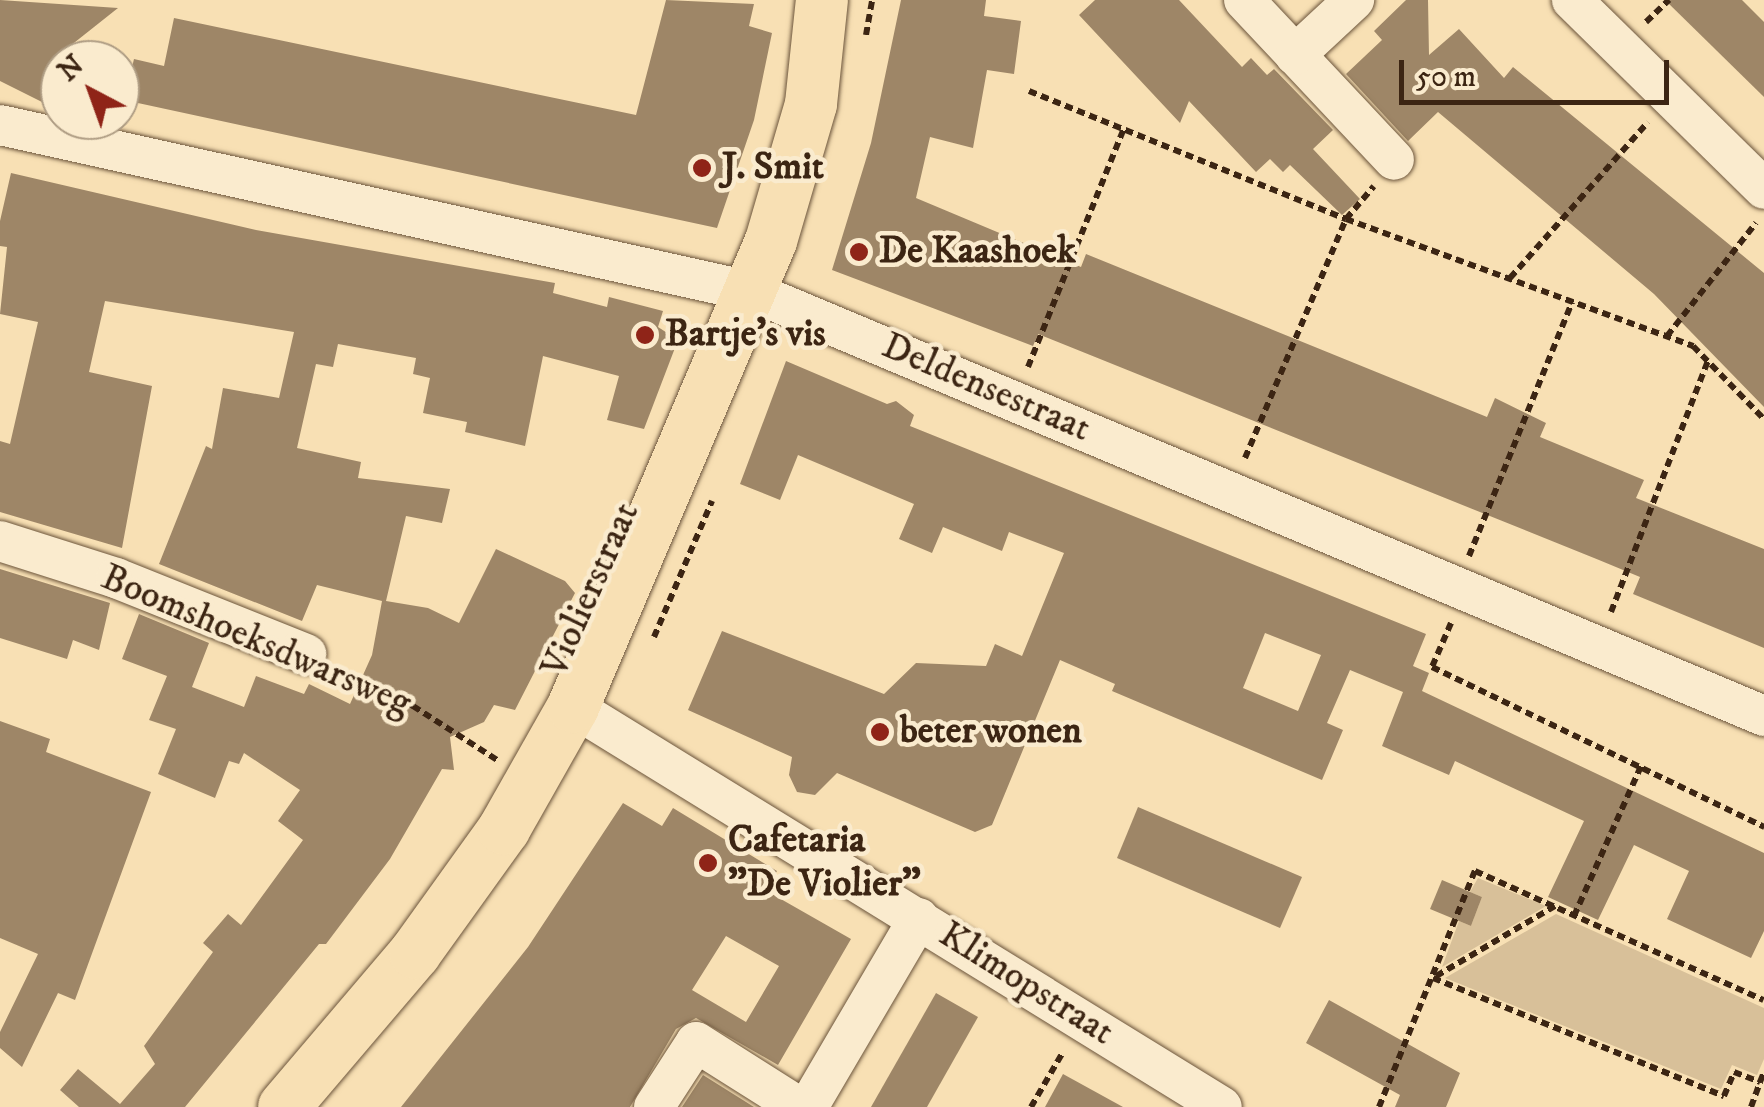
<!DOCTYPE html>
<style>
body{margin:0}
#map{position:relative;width:1764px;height:1107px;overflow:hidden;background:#f8e0b4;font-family:"IM FELL DW Pica",serif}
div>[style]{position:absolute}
.green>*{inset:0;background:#d8c099}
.building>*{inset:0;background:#9e8667}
.path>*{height:6px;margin-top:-3px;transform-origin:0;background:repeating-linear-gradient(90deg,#3c2513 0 8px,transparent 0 13px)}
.roads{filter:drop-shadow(0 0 2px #6b543b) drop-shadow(0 0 2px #6b543b)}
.minor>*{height:40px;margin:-20px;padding:0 20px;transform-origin:20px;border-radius:20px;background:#faebce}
.major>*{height:52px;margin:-26px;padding:0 26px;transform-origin:26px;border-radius:26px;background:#f8e0b4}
.dots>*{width:28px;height:28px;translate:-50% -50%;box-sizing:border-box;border:5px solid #faebce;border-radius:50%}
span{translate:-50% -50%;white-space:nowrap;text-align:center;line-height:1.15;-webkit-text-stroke:9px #faebce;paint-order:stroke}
.poi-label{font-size:38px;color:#3c2513;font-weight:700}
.left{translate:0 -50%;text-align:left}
.street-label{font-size:38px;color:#3c2513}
.north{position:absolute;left:40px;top:40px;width:100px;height:100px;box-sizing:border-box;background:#faebce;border:2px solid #ae9c83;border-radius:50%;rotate:319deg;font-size:28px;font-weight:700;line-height:40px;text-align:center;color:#3c2513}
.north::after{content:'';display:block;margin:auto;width:35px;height:45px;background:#8f2418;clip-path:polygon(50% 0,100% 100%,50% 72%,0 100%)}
.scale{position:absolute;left:1399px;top:60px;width:270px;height:45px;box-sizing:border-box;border:5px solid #3c2513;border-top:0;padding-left:12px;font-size:30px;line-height:35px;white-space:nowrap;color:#3c2513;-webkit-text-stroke:8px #faebce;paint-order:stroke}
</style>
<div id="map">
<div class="green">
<div style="clip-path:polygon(1478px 878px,1546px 906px,1442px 967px,1459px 921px,1471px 926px,1482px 897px,1470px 892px)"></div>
<div style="clip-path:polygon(1556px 914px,1764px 1008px,1764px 1059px,1757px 1075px,1732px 1065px,1721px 1089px,1445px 978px)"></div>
</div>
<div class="building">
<div style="clip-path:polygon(0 0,118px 8px,60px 54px,60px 111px,0 81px)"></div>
<div style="clip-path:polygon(666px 0,754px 4px,749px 26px,772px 33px,754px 120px,717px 228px,124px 100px,134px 59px,164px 66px,174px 18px,636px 115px)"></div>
<div style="clip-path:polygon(901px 0,986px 0,984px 16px,1021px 21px,1014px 74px,987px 70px,973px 148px,930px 137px,916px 198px,1081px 267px,1086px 254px,1487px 417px,1495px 398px,1546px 423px,1540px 437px,1644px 480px,1636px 498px,1764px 549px,1764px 648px,1633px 594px,1640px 577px,1599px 560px,1038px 334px,1033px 346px,832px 270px,871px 143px)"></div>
<div style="clip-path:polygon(1095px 0,1179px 0,1242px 67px,1251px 58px,1267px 75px,1274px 69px,1333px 130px,1313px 149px,1360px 199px,1342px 215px,1290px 165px,1283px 172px,1270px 159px,1256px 172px,1189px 101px,1180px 123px,1079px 15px)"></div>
<div style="clip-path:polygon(1406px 0,1428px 0,1429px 55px,1459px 29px,1504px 78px,1513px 67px,1764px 273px,1764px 407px,1654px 294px,1438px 112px,1408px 141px,1346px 74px,1382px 40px,1374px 31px)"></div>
<div style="clip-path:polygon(1665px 0,1742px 0,1764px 22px,1764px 97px)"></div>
<div style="clip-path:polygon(11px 173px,256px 230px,555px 283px,553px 293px,607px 307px,609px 297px,663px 311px,658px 327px,678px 340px,644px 429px,607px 420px,619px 376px,543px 356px,525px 446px,465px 432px,467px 422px,423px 413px,430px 378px,413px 374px,416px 358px,338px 344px,333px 367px,316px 364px,297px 448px,361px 462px,358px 478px,450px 489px,442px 523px,406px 516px,386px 601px,428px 608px,459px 623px,496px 549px,565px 581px,575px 593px,515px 710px,494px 705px,484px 722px,450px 737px,454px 770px,442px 769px,390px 859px,326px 944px,319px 944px,185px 1107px,79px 1107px,60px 1090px,78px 1069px,120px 1104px,155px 1064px,144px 1046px,213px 952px,203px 943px,228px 914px,241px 925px,303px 840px,278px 821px,300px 790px,244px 753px,239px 764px,229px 761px,215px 798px,158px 774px,176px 729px,149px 720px,167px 676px,122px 659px,139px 614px,209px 643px,192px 687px,244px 707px,256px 676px,304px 694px,309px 684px,350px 704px,372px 655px,382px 601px,317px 585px,302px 621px,159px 564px,206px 446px,212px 449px,223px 388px,279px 398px,294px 332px,105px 301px,89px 372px,152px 386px,122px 548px,0 512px,0 441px,10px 444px,38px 322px,0 314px,7px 247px,0 246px,0 221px)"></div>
<div style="clip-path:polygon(evenodd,786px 361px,887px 404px,896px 401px,914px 415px,910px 426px,1426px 634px,1413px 666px,1429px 673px,1422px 691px,1764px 853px,1764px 931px,1751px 958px,1667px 919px,1689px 871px,1634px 845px,1598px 920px,1548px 897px,1584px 821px,1455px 761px,1449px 775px,1382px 746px,1403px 692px,1350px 670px,1327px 723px,1343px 730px,1322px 780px,1112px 691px,1115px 684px,1060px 660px,992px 825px,975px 832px,837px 773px,815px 795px,797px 792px,789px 775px,792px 757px,688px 710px,722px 631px,884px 694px,916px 663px,986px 666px,995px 644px,1022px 656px,1064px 553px,1009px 532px,1002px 551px,943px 527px,932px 553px,899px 539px,914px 504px,798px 455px,780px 500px,740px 484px,786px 361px,1265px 633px,1321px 655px,1298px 711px,1243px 688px,1265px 633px)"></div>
<div style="clip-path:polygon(0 569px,110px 603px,99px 650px,73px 640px,67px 659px,0 638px)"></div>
<div style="clip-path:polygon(0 721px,50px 739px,46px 752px,151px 792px,75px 1000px,58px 993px,22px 1067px,0 1048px,0 1032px,38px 954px,0 938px)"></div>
<div style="clip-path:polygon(evenodd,623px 803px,662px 826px,673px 808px,777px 871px,765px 890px,851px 939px,778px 1065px,696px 1018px,676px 1029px,630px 1107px,401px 1107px,528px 947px,623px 803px,726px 936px,779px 966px,746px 1022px,692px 990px,726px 936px)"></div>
<div style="clip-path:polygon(1138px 807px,1302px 877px,1280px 928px,1117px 858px)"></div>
<div style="clip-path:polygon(1442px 880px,1482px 897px,1471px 926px,1430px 909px)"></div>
<div style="clip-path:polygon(936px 993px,978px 1017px,927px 1107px,871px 1107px)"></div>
<div style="clip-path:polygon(1329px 1000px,1460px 1073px,1446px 1107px,1395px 1107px,1400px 1095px,1306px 1043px)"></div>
<div style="clip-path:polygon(1063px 1074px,1123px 1107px,1045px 1107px)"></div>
<div style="clip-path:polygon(703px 1075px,754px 1107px,682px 1107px)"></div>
</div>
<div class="path">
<div style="left:1646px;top:22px;width:32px;rotate:-44deg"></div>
<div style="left:866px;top:35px;width:36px;rotate:-80deg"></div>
<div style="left:1029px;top:91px;width:342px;rotate:22deg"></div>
<div style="left:1346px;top:219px;width:370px;rotate:20.1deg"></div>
<div style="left:1693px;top:346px;width:102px;rotate:45.8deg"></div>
<div style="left:1510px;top:278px;width:208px;rotate:-48.5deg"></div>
<div style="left:1667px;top:336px;width:144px;rotate:-51.8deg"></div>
<div style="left:1028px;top:367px;width:258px;rotate:-68.1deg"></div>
<div style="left:1245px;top:458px;width:259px;rotate:-67.1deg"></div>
<div style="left:1346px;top:219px;width:43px;rotate:-49.7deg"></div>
<div style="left:1469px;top:556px;width:274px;rotate:-67.9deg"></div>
<div style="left:1611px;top:612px;width:269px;rotate:-68.9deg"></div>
<div style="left:1451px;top:623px;width:48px;rotate:113.4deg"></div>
<div style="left:1432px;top:667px;width:369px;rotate:25.7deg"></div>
<div style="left:654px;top:637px;width:148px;rotate:-66.9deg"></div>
<div style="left:339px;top:669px;width:83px;rotate:26.6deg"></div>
<div style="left:413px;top:706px;width:100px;rotate:32.7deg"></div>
<div style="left:1555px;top:906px;width:142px;rotate:149.5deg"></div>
<div style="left:1433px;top:978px;width:314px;rotate:22.1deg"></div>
<div style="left:1724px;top:1096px;width:26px;rotate:-67deg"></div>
<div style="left:1734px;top:1072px;width:28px;rotate:21deg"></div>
<div style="left:1760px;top:1082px;width:11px;rotate:-68deg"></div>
<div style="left:1574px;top:916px;width:164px;rotate:-65.9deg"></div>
<div style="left:1031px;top:1107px;width:64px;rotate:-59.8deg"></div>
<div style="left:1379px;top:1107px;width:255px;rotate:-67.9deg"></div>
<div style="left:1475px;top:871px;width:316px;rotate:24.1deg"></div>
<div style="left:1751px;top:1107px;width:27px;rotate:-70deg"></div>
</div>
<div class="roads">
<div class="minor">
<div style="left:1244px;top:0;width:219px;rotate:46.8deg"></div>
<div style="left:1572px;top:0;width:269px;rotate:44.5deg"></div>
<div style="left:1295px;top:55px;width:81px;rotate:-43deg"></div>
<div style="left:0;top:125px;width:771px;rotate:12.5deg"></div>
<div style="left:753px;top:292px;width:1096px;rotate:22.75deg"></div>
<div style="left:0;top:541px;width:122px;rotate:17.7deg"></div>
<div style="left:116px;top:578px;width:205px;rotate:21.8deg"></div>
<div style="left:573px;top:707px;width:762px;rotate:31.65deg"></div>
<div style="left:654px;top:1107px;width:77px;rotate:-57.1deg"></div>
<div style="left:696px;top:1042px;width:122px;rotate:32.3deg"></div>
<div style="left:808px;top:1107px;width:219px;rotate:-59.6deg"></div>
</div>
<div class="major">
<div style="left:284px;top:1107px;width:202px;rotate:-49.6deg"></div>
<div style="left:415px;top:953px;width:153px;rotate:-54.3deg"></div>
<div style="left:504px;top:829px;width:140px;rotate:-60.5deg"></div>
<div style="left:573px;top:707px;width:506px;rotate:-66.98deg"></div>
<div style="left:771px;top:241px;width:143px;rotate:-73.7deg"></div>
<div style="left:811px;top:104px;width:105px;rotate:-84deg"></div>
</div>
</div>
<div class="dots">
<div style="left:702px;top:168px;background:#8f2418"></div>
<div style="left:859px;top:252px;background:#8f2418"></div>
<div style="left:645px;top:335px;background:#8f2418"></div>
<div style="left:880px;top:732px;background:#8f2418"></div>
<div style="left:708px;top:863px;background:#8f2418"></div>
</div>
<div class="poi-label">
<span class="left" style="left:722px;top:168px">J. Smit</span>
<span class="left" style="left:879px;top:252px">De Kaashoek</span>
<span class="left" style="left:665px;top:335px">Bartje's vis</span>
<span class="left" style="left:900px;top:732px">beter wonen</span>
<span class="left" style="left:728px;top:863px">Cafetaria<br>"De Violier"</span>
</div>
<div class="street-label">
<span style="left:986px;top:388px;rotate:23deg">Deldensestraat</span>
<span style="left:591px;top:590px;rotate:-66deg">Violierstraat</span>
<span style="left:256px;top:641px;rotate:23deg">Boomshoeksdwarsweg</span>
<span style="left:1026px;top:984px;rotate:32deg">Klimopstraat</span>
</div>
<div class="north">N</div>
<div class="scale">50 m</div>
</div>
